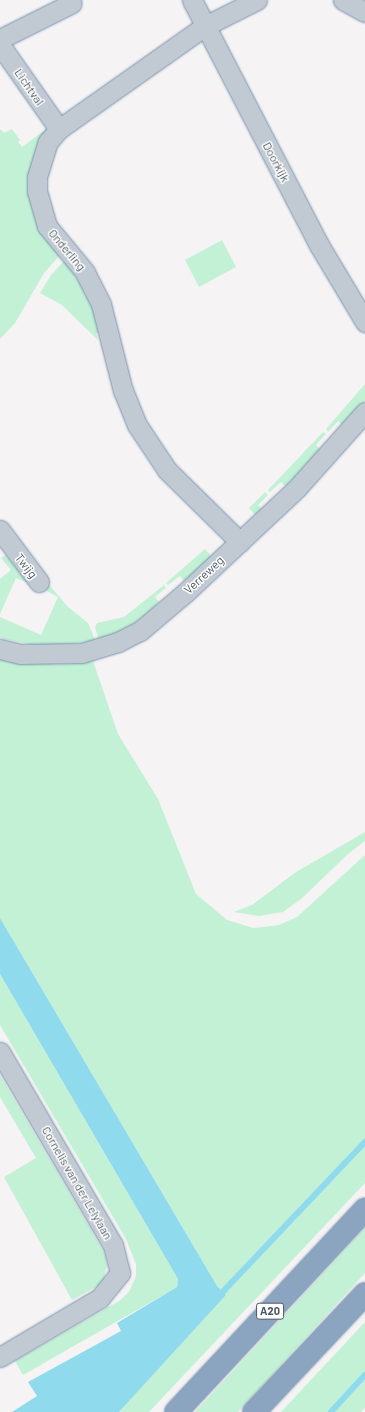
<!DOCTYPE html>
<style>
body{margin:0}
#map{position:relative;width:365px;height:1412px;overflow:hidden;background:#f5f3f3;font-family:Barlow,sans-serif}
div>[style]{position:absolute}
.green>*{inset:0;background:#c3f1d5}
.water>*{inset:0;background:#90daee}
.stream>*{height:5.5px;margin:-2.75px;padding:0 2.75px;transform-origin:2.75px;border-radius:2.75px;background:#90daee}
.roads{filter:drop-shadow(0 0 1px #7690ad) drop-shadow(0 0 1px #7690ad)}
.minor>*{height:19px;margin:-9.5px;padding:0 9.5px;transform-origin:9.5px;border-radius:9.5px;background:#c1cad2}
.motorway>*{height:22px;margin:-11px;padding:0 11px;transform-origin:11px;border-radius:11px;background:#8ba5c1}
span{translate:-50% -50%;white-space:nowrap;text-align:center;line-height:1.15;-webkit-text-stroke:3px #fff;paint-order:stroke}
.shield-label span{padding:1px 3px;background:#fff;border:1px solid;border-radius:3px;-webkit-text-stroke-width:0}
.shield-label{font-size:11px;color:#4a5661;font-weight:700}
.street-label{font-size:12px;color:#4a5661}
</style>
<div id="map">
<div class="green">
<div style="clip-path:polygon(50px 126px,27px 183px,31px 183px,62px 253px,44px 273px,15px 323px,0 339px,0 129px,4px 133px,12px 129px,20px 140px,18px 142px,22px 147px)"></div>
<div style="clip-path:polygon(222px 240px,236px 267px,199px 287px,185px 260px)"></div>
<div style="clip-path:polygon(66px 259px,68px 267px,79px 281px,86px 284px,104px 332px,96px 333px,98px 340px,62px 305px,40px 293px,51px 275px)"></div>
<div style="clip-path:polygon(365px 384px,365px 401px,343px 426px,338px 421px,328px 432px,326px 429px)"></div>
<div style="clip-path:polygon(323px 432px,326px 434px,316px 445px,321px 450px,286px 487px,281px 482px,270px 492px,268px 490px)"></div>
<div style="clip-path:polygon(265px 492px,268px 495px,258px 505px,263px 510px,256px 516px,249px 508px)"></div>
<div style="clip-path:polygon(205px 549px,212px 557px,184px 581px,180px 576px,168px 585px,166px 583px)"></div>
<div style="clip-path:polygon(6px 555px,28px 583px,16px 578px,0 614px,0 579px,11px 570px,1px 558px)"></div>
<div style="clip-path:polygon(46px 581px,67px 606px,88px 623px,96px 642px,37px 646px,0 638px,0 617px,41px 635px,58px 597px,43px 589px)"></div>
<div style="clip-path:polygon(164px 585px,166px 588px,155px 597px,159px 602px,149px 612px,129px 627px,99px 641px,95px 627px,97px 623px,124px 617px)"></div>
<div style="clip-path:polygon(0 657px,57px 665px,93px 661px,118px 734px,158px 799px,196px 894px,227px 920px,253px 928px,279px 925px,297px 917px,365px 855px,365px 1183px,149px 1412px,119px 1412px,226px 1295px,217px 1286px,0 918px)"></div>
<div style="clip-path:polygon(365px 832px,365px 841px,348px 854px,301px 899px,283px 912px,259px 916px,234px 912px,252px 905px,296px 872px)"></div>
<div style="clip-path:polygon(0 974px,178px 1279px,177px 1287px,172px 1290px,23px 1375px,15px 1361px,119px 1301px,129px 1292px,136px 1276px,136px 1264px,126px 1239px,0 1025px)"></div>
<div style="clip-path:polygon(0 1075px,105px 1254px,107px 1265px,103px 1283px,72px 1300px,4px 1177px,36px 1158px,0 1097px)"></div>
<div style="clip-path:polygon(365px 1228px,365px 1273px,238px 1412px,195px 1412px)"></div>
<div style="clip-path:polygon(365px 1322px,365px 1408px,361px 1412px,281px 1412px)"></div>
</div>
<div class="water">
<div style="clip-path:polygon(0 918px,217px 1286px,226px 1295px,119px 1412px,12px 1412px,37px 1396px,28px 1382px,121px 1331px,117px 1323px,177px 1287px,178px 1279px,0 974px)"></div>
</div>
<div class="stream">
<div style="left:218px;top:1297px;width:214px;rotate:-46.5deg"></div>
<div style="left:331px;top:1412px;width:50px;rotate:-47.4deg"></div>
</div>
<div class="roads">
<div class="minor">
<div style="left:192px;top:0;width:276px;rotate:62.6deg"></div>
<div style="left:319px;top:245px;width:90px;rotate:59.1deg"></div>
<div style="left:343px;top:0;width:25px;rotate:29deg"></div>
<div style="left:0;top:39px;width:80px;rotate:-26.6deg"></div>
<div style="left:0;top:45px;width:103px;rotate:54.9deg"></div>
<div style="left:0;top:530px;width:65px;rotate:53.1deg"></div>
<div style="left:240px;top:542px;width:103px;rotate:-135.4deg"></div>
<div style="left:167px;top:470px;width:54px;rotate:-123.7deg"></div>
<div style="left:137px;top:425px;width:37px;rotate:-112deg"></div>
<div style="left:123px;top:391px;width:90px;rotate:-104.2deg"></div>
<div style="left:101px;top:304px;width:36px;rotate:-117deg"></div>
<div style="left:85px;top:272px;width:60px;rotate:-129.6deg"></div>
<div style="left:47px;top:226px;width:35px;rotate:-106deg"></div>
<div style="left:37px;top:192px;width:15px;rotate:-90deg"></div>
<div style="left:37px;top:177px;width:37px;rotate:-73deg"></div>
<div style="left:48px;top:142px;width:17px;rotate:-50deg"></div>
<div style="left:59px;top:129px;width:179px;rotate:-35.2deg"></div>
<div style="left:205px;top:26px;width:58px;rotate:-26.6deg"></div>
<div style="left:0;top:649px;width:21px;rotate:14deg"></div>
<div style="left:20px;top:654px;width:62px;rotate:-0.9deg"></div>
<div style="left:82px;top:653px;width:38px;rotate:-17deg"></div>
<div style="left:118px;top:642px;width:25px;rotate:-27deg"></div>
<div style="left:140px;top:631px;width:60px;rotate:-40.3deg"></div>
<div style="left:186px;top:592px;width:152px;rotate:-43.1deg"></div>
<div style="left:297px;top:488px;width:102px;rotate:-48.2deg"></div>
<div style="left:0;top:1052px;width:224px;rotate:59.7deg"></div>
<div style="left:113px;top:1245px;width:29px;rotate:76deg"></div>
<div style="left:120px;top:1273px;width:32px;rotate:129deg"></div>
<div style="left:100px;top:1298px;width:116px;rotate:149.5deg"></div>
</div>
<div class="motorway">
<div style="left:176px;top:1412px;width:277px;rotate:-47deg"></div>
<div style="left:254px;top:1412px;width:162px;rotate:-46.8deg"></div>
</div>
</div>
<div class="shield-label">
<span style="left:270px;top:1311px">A20</span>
</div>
<div class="street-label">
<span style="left:29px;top:87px;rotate:55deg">Lichtval</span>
<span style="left:276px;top:162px;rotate:62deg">Doorkijk</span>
<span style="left:67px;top:250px;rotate:50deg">Onderling</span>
<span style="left:26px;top:566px;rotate:52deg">Twijg</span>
<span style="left:204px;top:575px;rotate:-43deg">Verreweg</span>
<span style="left:77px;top:1183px;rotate:60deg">Cornelis van der Lelylaan</span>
</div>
</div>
